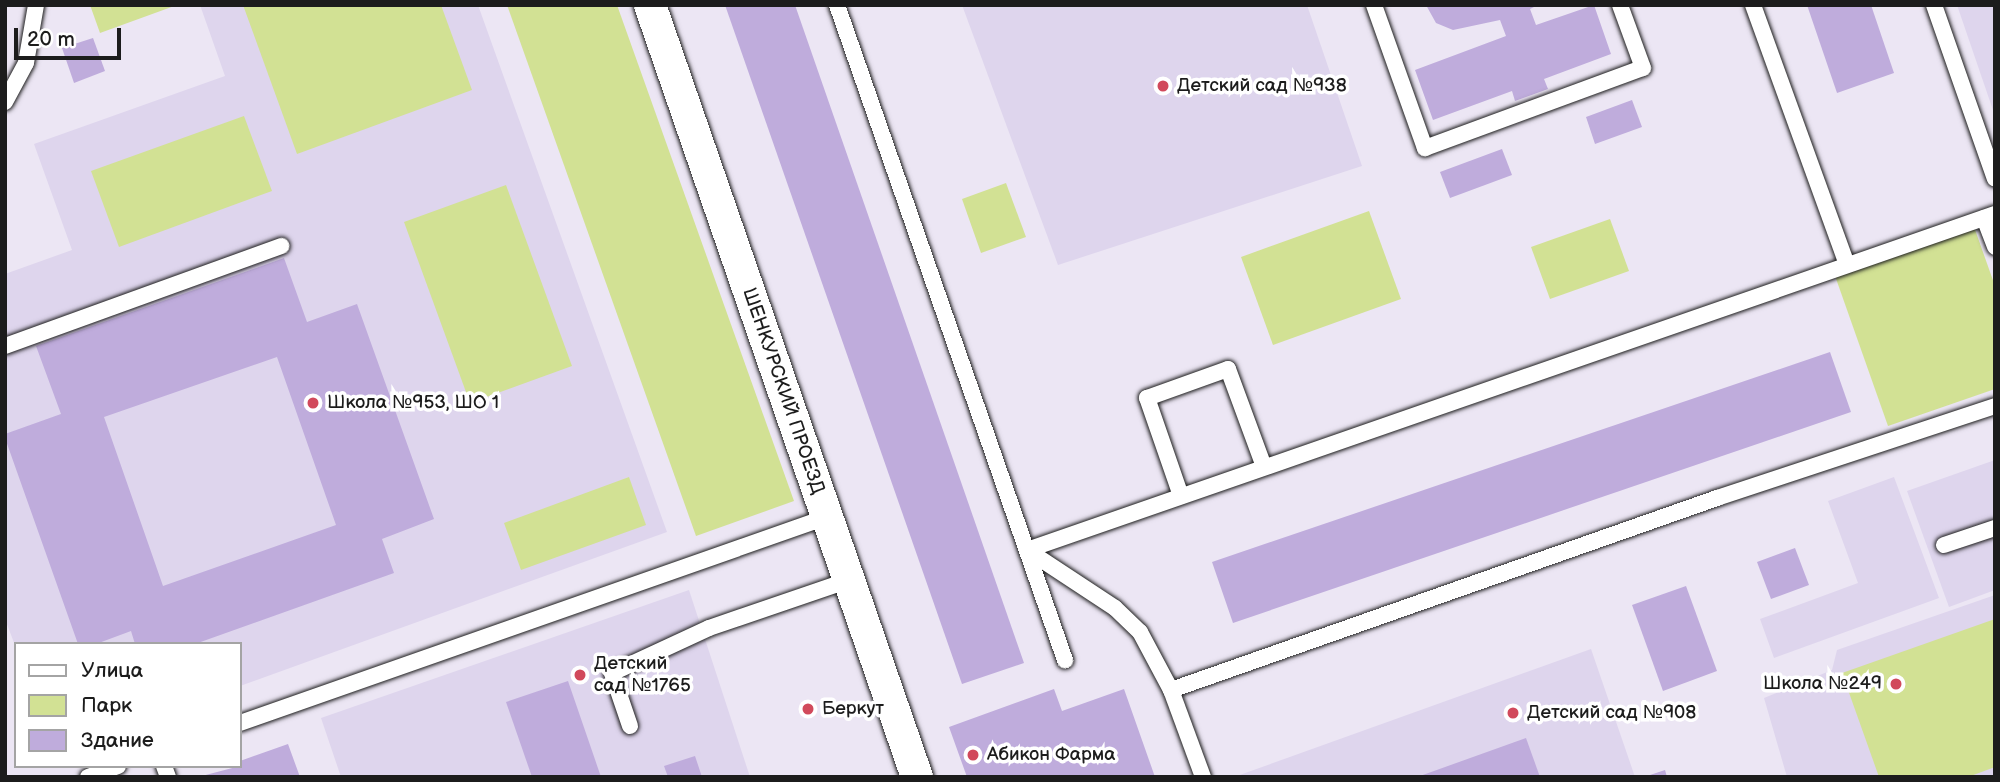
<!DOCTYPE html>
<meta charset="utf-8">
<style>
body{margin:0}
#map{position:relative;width:2000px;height:782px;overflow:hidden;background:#ece6f4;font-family:"Balsamiq Sans",sans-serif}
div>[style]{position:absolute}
.built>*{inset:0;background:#ded5ed}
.green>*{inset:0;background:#d2e194}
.building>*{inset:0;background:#bfacdc}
.roads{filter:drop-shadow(0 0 2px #1c1c1c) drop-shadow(0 0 2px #1c1c1c)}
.service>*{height:16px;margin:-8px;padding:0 8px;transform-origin:8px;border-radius:8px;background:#fff}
.minor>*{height:32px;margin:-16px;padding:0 16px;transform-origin:16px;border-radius:16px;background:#fff}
.dots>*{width:19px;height:19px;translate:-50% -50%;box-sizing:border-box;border:4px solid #fff;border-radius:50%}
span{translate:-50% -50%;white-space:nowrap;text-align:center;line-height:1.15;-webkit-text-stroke:7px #fff;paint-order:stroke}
.poi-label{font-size:19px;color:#1c1c1c}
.left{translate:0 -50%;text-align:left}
.right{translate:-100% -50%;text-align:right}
.street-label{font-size:19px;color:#1c1c1c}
.frame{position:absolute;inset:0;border:7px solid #1c1c1c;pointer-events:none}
.legend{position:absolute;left:14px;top:642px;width:228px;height:126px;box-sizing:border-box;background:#fff;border:2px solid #a4a4a4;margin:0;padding:9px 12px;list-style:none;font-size:21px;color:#1c1c1c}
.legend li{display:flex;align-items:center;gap:14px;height:35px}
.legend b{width:35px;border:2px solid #a4a4a4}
.scale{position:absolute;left:14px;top:28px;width:107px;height:32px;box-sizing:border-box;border:4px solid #1c1c1c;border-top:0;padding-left:9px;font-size:21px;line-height:24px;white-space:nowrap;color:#1c1c1c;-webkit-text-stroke:5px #fff;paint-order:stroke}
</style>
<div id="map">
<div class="built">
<div style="clip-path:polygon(200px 5px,478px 5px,667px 532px,240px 686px,240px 644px,16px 644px,16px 648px,5px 619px,5px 274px,72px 250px,34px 144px,225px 76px)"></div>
<div style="clip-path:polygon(962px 5px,1307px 5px,1362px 166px,1058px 265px)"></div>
<div style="clip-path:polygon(1957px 5px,1995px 5px,1995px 116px)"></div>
<div style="clip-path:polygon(1995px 460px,1995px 590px,1949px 607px,1907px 491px)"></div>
<div style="clip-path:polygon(1894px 477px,1939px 598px,1774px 658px,1760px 619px,1858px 583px,1828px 501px)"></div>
<div style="clip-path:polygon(689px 590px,750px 777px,341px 777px,321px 718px)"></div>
<div style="clip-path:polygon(1995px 595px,1995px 777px,1787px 777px,1764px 698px,1832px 670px,1837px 650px)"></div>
<div style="clip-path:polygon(1591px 649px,1635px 777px,1234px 777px)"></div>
</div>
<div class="green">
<div style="clip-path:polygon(90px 5px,177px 5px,100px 33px)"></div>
<div style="clip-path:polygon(243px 5px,441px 5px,472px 90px,297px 154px)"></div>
<div style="clip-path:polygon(507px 5px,617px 5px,794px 501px,696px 536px)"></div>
<div style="clip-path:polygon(244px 116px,272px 191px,119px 247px,91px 171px)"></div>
<div style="clip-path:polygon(1006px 183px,1026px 237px,981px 253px,962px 199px)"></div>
<div style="clip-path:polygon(506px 185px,572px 366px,470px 403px,404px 222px)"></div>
<div style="clip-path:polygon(1369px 211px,1401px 299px,1273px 345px,1241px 257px)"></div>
<div style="clip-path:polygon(1610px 219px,1629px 271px,1550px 299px,1531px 247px)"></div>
<div style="clip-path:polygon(1973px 224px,1995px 286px,1995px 389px,1888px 426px,1834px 273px)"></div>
<div style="clip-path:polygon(629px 477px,646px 525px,521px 570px,504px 523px)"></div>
<div style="clip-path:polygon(1995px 619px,1995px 767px,1968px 777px,1879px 777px,1842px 673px)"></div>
</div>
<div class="building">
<div style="clip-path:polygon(725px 5px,795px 5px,1024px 663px,962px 684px)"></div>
<div style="clip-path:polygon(1426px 5px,1538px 5px,1530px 9px,1536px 25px,1594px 5px,1611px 54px,1544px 79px,1548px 89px,1515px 101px,1512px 91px,1433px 120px,1415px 70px,1506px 36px,1500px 20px,1453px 30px,1436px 23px)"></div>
<div style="clip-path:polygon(1807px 5px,1871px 5px,1894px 73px,1837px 93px)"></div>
<div style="clip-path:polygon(93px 38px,105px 71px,74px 83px,62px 48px)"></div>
<div style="clip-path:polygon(1632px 100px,1642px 127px,1595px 144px,1586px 117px)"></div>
<div style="clip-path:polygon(1502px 149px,1512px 175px,1450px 198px,1440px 172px)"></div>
<div style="clip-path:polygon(evenodd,284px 258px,307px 322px,357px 304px,434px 519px,382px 539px,394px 573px,195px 644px,135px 644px,131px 631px,96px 644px,78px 644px,5px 438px,5px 434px,61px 414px,36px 346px,284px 258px,277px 357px,336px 525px,163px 586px,104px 417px,277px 357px)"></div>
<div style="clip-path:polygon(1830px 352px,1851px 412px,1233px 623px,1212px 562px)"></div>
<div style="clip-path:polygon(1795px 548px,1809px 585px,1771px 599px,1757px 562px)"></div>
<div style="clip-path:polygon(1686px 586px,1717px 671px,1663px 691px,1632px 605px)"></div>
<div style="clip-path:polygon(568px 681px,601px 777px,532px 777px,506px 702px)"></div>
<div style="clip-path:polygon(1054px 689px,1062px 711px,1124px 689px,1155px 777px,967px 777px,949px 727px)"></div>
<div style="clip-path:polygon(1526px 738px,1540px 777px,1420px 777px,1420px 776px)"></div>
<div style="clip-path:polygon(288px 744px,300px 777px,198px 777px,240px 766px,240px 761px)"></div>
<div style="clip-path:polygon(695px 756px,702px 777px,668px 777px,664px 766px)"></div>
<div style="clip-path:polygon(1665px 770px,1667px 777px,1647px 777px,1647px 776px)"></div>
</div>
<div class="roads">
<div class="service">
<div style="left:837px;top:5px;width:694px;rotate:70.81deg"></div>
<div style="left:1374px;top:5px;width:152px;rotate:70.4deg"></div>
<div style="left:1425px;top:148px;width:232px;rotate:-20.2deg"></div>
<div style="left:1643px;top:68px;width:67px;rotate:-110.1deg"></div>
<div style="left:1753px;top:5px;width:276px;rotate:70.1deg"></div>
<div style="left:1934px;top:5px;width:184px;rotate:70.7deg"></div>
<div style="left:5px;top:102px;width:44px;rotate:-61.7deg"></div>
<div style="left:26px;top:63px;width:59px;rotate:-80.2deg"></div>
<div style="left:1984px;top:218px;width:31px;rotate:69deg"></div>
<div style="left:5px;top:346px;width:294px;rotate:-19.9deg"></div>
<div style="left:1181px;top:496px;width:104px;rotate:-109.1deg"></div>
<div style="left:1147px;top:398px;width:86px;rotate:-19.7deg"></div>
<div style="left:1228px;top:369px;width:104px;rotate:69.8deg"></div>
<div style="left:1944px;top:545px;width:54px;rotate:-18.4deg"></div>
<div style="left:1027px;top:550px;width:1025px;rotate:-19.14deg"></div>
<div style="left:1027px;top:550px;width:105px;rotate:33.4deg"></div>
<div style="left:1115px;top:608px;width:35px;rotate:44deg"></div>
<div style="left:1140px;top:632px;width:66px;rotate:61.9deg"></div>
<div style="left:1171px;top:690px;width:93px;rotate:69.8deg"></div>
<div style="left:1171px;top:690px;width:579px;rotate:-19.37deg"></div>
<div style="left:1717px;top:498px;width:293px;rotate:-18.3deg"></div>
<div style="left:240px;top:723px;width:622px;rotate:-19.34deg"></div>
<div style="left:630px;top:726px;width:56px;rotate:-108.8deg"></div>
<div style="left:612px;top:673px;width:107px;rotate:-24.9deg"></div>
<div style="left:709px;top:628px;width:148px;rotate:-18.9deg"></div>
<div style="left:164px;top:766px;width:12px;rotate:70deg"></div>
<div style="left:88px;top:777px;width:32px;rotate:-20deg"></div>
</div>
<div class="minor">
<div style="left:650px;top:5px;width:817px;rotate:70.92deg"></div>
</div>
</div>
<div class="dots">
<div style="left:1163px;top:86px;background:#d1495b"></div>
<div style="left:313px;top:403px;background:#d1495b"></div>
<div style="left:580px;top:675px;background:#d1495b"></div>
<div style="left:1896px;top:684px;background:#d1495b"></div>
<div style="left:808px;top:709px;background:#d1495b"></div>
<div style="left:1513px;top:713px;background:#d1495b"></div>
<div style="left:973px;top:755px;background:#d1495b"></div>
</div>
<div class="poi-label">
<span class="left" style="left:1177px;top:86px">Детский сад №938</span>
<span class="left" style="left:327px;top:403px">Школа №953, ШО 1</span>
<span class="left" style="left:594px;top:675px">Детский<br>сад №1765</span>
<span class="right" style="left:1882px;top:684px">Школа №249</span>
<span class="left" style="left:822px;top:709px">Беркут</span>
<span class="left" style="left:1527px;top:713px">Детский сад №908</span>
<span class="left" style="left:987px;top:755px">Абикон Фарма</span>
</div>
<div class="street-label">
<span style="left:783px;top:391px;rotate:71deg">ШЕНКУРСКИЙ ПРОЕЗД</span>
</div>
<div class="frame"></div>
<ul class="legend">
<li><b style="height:9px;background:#fff"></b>Улица</li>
<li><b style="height:19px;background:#d2e194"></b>Парк</li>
<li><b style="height:19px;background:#bfacdc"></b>Здание</li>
</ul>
<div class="scale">20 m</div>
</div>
